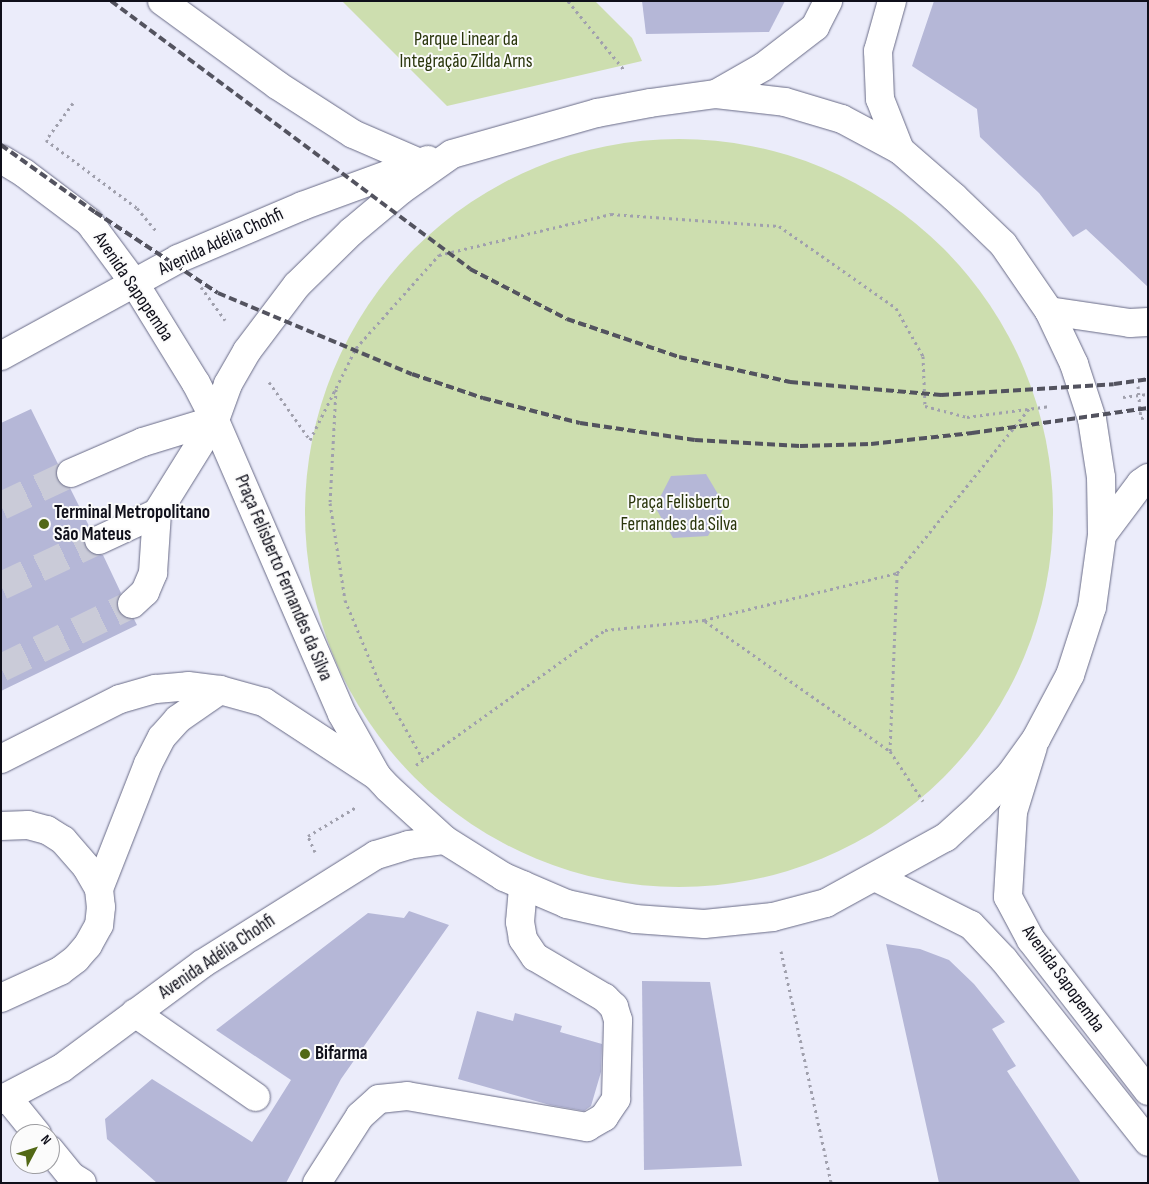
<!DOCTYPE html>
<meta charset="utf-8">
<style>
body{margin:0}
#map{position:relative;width:1149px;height:1184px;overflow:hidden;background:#ebecfa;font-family:"Sofia Sans Condensed",sans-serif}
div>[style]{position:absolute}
.green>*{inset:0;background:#cddeaf}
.round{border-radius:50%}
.building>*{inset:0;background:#b5b7d7}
.minor-tunnel>*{height:28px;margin-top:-14px;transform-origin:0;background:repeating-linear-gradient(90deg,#cacbd8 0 28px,transparent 0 42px)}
.path>*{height:3px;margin-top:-1.5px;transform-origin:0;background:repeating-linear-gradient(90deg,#a0a0ad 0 2.5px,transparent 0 6.5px)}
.roads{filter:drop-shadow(0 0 1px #686a86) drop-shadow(0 0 1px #686a86)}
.minor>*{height:28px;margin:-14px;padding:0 14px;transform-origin:14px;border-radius:14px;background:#fff}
.major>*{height:28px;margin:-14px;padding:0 14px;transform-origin:14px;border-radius:14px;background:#fff}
.highway>*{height:28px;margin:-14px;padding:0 14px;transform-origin:14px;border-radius:14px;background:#fff}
.rail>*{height:4px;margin-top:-2px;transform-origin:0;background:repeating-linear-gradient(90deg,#53535f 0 8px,transparent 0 12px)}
.dots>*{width:14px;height:14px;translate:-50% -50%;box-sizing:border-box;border:2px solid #fbfbfb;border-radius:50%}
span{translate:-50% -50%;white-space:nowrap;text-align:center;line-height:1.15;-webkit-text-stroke:4px #fbfbfb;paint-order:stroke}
.park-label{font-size:19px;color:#29350b}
.street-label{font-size:19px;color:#0f0f1a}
.poi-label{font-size:19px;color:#0f0f1a;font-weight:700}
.left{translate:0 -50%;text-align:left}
.frame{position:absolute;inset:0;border:2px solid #0f0f1a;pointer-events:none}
.north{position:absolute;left:10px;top:1124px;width:50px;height:50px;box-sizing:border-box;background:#fbfbfb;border:1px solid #9d9da1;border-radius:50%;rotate:50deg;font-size:14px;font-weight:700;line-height:20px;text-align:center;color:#0f0f1a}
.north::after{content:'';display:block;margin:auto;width:18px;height:22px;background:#526816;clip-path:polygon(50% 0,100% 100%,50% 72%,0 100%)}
</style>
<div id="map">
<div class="green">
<div style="clip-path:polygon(342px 1px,595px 1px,632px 38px,642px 61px,447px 106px)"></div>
<div class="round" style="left:305px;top:139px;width:748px;height:748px"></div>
</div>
<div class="building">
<div style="clip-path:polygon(642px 1px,785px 1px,769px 32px,646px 34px)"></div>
<div style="clip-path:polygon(934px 1px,1148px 1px,1148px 287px,1086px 229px,1073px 237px,1039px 193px,980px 137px,977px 109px,912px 66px)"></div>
<div style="clip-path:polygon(31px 409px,58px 464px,55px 472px,57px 480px,62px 486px,70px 488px,90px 528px,84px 538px,85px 547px,90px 553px,103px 555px,121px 593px,117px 600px,117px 608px,121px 615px,134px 619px,137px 625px,1px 691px,1px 423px)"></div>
<div style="clip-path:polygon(706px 474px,725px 506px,708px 536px,673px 538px,655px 507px,671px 476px)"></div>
<div style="clip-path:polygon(409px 911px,449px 925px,341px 1079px,286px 1183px,157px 1183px,107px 1139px,105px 1119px,152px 1079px,252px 1142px,291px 1080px,216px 1030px,368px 913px,404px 918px)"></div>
<div style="clip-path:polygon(886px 944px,920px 949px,949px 960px,974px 984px,1005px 1022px,992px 1029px,1016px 1066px,1007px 1071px,1081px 1183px,939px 1183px)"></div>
<div style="clip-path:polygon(642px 981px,710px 982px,742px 1166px,644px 1170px)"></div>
<div style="clip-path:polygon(477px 1011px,513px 1021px,515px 1013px,562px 1026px,560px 1032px,602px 1044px,601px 1072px,591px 1106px,584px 1111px,550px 1105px,458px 1079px)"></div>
</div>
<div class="minor-tunnel">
<div style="left:1px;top:506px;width:77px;rotate:-25.2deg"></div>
<div style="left:1px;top:586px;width:108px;rotate:-25.1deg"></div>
<div style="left:1px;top:668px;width:146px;rotate:-26deg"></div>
</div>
<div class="path">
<div style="left:568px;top:1px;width:90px;rotate:50.8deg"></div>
<div style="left:73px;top:103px;width:46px;rotate:126.1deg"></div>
<div style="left:46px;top:140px;width:114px;rotate:36.8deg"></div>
<div style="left:137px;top:208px;width:30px;rotate:50deg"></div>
<div style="left:201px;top:287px;width:41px;rotate:54deg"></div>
<div style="left:269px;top:382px;width:71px;rotate:54.7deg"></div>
<div style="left:310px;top:440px;width:103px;rotate:-63.4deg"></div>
<div style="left:356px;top:348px;width:125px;rotate:-48.3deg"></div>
<div style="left:439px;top:255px;width:177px;rotate:-13.4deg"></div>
<div style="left:611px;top:214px;width:168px;rotate:4.1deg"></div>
<div style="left:779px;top:226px;width:143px;rotate:35deg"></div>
<div style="left:896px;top:308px;width:55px;rotate:60.6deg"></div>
<div style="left:923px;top:356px;width:50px;rotate:87.7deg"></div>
<div style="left:925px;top:406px;width:43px;rotate:14.7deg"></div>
<div style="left:967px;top:417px;width:84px;rotate:-7.5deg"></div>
<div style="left:1138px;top:386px;width:32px;rotate:85deg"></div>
<div style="left:1141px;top:418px;width:7px;rotate:-8deg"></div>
<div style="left:336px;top:389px;width:114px;rotate:93deg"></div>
<div style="left:330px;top:503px;width:98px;rotate:81.2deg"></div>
<div style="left:345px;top:600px;width:91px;rotate:67.4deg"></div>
<div style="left:380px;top:684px;width:86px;rotate:60.2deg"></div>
<div style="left:1123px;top:397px;width:25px;rotate:-7deg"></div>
<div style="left:705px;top:621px;width:226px;rotate:35.1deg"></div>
<div style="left:890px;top:751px;width:178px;rotate:-87.7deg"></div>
<div style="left:890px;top:751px;width:60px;rotate:56.6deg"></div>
<div style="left:416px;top:765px;width:232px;rotate:-35.5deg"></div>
<div style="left:605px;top:630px;width:100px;rotate:-5.8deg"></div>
<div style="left:704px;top:620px;width:199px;rotate:-13.7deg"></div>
<div style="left:897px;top:573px;width:211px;rotate:-51.2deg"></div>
<div style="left:315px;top:852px;width:17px;rotate:-114deg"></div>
<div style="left:308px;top:836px;width:58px;rotate:-31deg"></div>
<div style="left:781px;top:951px;width:237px;rotate:77.8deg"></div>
</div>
<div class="roads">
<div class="minor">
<div style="left:71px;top:473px;width:78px;rotate:-23.3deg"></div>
<div style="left:143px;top:442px;width:75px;rotate:-17deg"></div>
<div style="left:99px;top:540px;width:64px;rotate:-25deg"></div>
<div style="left:132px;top:604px;width:18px;rotate:-43deg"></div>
<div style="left:145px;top:592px;width:21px;rotate:-67deg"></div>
<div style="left:153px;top:573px;width:60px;rotate:-86.2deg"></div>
<div style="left:157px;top:513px;width:110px;rotate:-58.1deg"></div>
<div style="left:1px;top:759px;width:133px;rotate:-26.8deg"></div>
<div style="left:120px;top:699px;width:37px;rotate:-16deg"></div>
<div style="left:156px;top:689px;width:32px;rotate:-5deg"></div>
<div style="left:188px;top:686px;width:32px;rotate:7deg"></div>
<div style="left:220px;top:690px;width:46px;rotate:15.3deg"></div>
<div style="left:264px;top:702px;width:135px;rotate:33.2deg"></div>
<div style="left:1px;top:826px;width:27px;rotate:-2deg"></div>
<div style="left:28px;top:825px;width:20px;rotate:15deg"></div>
<div style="left:47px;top:830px;width:19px;rotate:32deg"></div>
<div style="left:63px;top:840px;width:37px;rotate:49deg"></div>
<div style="left:87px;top:868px;width:24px;rotate:60deg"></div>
<div style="left:99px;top:889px;width:18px;rotate:84deg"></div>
<div style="left:101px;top:907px;width:18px;rotate:96deg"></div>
<div style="left:99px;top:925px;width:23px;rotate:119deg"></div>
<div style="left:88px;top:945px;width:18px;rotate:131deg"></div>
<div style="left:76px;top:959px;width:20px;rotate:143deg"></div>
<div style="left:60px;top:971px;width:65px;rotate:155.4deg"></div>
<div style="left:99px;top:889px;width:134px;rotate:-68.6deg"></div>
<div style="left:148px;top:764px;width:30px;rotate:-63deg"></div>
<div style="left:162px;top:737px;width:24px;rotate:-48deg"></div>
<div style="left:178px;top:719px;width:51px;rotate:-34.6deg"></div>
<div style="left:135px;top:1013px;width:147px;rotate:34.8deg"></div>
<div style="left:7px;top:1097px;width:48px;rotate:51deg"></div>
<div style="left:50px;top:1150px;width:33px;rotate:51deg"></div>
<div style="left:71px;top:1176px;width:13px;rotate:32deg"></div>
<div style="left:317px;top:1183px;width:80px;rotate:-57.3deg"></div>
<div style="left:360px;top:1116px;width:25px;rotate:-42deg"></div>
<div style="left:379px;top:1099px;width:28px;rotate:-6deg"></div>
<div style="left:407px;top:1096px;width:183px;rotate:9.8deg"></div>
<div style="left:587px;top:1127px;width:20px;rotate:-30deg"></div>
<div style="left:604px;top:1117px;width:22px;rotate:-56deg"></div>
<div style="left:616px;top:1099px;width:79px;rotate:-88.5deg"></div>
<div style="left:618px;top:1020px;width:14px;rotate:-107deg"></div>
<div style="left:614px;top:1007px;width:13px;rotate:-135deg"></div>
<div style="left:605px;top:998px;width:81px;rotate:-149.6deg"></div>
<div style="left:535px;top:957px;width:22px;rotate:-124deg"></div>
<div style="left:523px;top:939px;width:17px;rotate:-100deg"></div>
<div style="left:520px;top:922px;width:37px;rotate:-85deg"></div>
</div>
<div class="major">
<div style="left:162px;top:1px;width:142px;rotate:36.1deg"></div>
<div style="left:277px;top:85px;width:90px;rotate:32.8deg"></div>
<div style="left:353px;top:134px;width:73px;rotate:23.4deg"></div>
<div style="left:892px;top:1px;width:52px;rotate:105.6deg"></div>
<div style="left:878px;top:51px;width:48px;rotate:87.6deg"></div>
<div style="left:880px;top:99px;width:55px;rotate:68.6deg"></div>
<div style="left:716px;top:94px;width:54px;rotate:-29.9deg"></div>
<div style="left:763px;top:67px;width:66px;rotate:-37.6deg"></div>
<div style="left:815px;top:27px;width:29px;rotate:-63deg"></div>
<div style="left:1px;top:159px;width:27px;rotate:31deg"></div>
<div style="left:24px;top:173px;width:81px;rotate:37deg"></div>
<div style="left:89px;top:222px;width:10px;rotate:53deg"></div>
<div style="left:95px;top:230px;width:67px;rotate:53.5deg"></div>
<div style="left:135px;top:284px;width:116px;rotate:58.4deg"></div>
<div style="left:196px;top:383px;width:42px;rotate:62.8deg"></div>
<div style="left:1033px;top:747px;width:68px;rotate:107.1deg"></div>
<div style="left:1013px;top:812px;width:85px;rotate:93.4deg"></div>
<div style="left:1008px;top:897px;width:49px;rotate:61.9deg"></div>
<div style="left:1031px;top:940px;width:191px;rotate:52.2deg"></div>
<div style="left:875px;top:877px;width:107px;rotate:26.6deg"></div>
<div style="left:971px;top:925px;width:48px;rotate:46.7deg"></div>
<div style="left:1004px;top:960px;width:232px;rotate:51.6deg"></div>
</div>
<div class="highway">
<div style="left:716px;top:94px;width:69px;rotate:6.6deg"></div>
<div style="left:785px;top:102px;width:59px;rotate:16.6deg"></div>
<div style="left:842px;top:119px;width:66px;rotate:28.1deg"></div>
<div style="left:900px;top:150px;width:72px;rotate:41deg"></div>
<div style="left:954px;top:197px;width:68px;rotate:43.8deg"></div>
<div style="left:1003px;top:244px;width:81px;rotate:55.5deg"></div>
<div style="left:1049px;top:311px;width:59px;rotate:64.7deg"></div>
<div style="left:1074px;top:364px;width:58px;rotate:71.9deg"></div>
<div style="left:1092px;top:419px;width:59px;rotate:81.2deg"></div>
<div style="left:1101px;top:477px;width:58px;rotate:89deg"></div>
<div style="left:1102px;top:535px;width:73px;rotate:97.9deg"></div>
<div style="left:1092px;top:607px;width:71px;rotate:107.9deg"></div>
<div style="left:1070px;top:675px;width:72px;rotate:118deg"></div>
<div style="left:1036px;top:739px;width:44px;rotate:125.8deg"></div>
<div style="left:1010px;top:775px;width:45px;rotate:134.1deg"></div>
<div style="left:979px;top:807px;width:45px;rotate:137.7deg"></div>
<div style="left:946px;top:837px;width:137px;rotate:151.2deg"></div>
<div style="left:826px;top:903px;width:55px;rotate:165.2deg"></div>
<div style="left:773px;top:917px;width:69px;rotate:174.2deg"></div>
<div style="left:704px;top:924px;width:69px;rotate:-175.9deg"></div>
<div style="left:635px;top:919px;width:70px;rotate:-167.6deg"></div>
<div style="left:567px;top:904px;width:69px;rotate:-156.8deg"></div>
<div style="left:504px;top:877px;width:70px;rotate:-147.9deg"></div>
<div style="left:445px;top:840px;width:77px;rotate:-137.6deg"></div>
<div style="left:388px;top:788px;width:16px;rotate:-133deg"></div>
<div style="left:377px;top:776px;width:71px;rotate:-119.4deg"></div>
<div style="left:342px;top:714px;width:320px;rotate:-113.4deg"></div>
<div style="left:215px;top:420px;width:38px;rotate:-70deg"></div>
<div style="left:228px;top:384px;width:38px;rotate:-60deg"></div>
<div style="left:247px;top:351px;width:83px;rotate:-52.9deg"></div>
<div style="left:297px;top:285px;width:76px;rotate:-44.5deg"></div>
<div style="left:351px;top:232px;width:65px;rotate:-40deg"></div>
<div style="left:401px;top:190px;width:62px;rotate:-35.2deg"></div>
<div style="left:452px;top:154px;width:151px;rotate:-15.8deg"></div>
<div style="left:597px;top:113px;width:54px;rotate:-10.7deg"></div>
<div style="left:650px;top:103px;width:67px;rotate:-7.8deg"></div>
<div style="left:1049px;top:311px;width:82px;rotate:8.4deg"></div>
<div style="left:1130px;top:323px;width:18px;rotate:-3deg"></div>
<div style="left:1px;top:356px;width:202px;rotate:-28.7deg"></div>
<div style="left:178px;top:259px;width:135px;rotate:-23.1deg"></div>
<div style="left:302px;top:206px;width:134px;rotate:-20.1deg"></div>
<div style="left:1102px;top:535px;width:65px;rotate:-53.1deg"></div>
<div style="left:1141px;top:483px;width:9px;rotate:-36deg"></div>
<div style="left:1px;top:1100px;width:69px;rotate:-27.7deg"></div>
<div style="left:62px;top:1068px;width:174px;rotate:-36.6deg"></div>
<div style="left:202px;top:964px;width:205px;rotate:-32.1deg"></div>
<div style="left:376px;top:855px;width:34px;rotate:-17deg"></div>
<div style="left:408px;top:845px;width:37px;rotate:-8deg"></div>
</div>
</div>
<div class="rail">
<div style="left:111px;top:1px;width:448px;rotate:36.7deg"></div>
<div style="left:470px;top:269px;width:109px;rotate:27.3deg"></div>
<div style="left:567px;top:319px;width:118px;rotate:18.7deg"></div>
<div style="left:679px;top:357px;width:114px;rotate:12.7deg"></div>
<div style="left:790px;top:382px;width:152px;rotate:4.9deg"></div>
<div style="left:941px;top:395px;width:173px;rotate:-3.6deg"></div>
<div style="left:1114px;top:384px;width:34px;rotate:-8deg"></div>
<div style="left:1px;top:145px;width:115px;rotate:35.5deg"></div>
<div style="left:95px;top:212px;width:147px;rotate:33.4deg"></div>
<div style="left:218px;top:293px;width:210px;rotate:22.7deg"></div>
<div style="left:412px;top:374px;width:75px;rotate:18.7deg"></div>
<div style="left:483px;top:398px;width:100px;rotate:14.5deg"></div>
<div style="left:580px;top:423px;width:116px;rotate:8.4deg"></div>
<div style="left:695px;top:440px;width:105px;rotate:3.3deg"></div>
<div style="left:800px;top:446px;width:71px;rotate:-1.6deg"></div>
<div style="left:871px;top:444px;width:102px;rotate:-6.2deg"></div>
<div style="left:972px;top:433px;width:178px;rotate:-8.1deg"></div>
</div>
<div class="dots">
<div style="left:44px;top:524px;background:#526816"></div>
<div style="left:305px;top:1054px;background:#526816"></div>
</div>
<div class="park-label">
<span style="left:466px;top:51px">Parque Linear da<br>Integração Zilda Arns</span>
<span style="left:679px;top:514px">Praça Felisberto<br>Fernandes da Silva</span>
</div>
<div class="street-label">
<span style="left:221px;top:242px;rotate:-25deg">Avenida Adélia Chohfi</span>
<span style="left:133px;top:287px;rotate:56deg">Avenida Sapopemba</span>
<span style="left:283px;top:578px;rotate:67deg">Praça Felisberto Fernandes da Silva</span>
<span style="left:217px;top:957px;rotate:-34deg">Avenida Adélia Chohfi</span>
<span style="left:1063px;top:979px;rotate:54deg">Avenida Sapopemba</span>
</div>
<div class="poi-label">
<span class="left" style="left:54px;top:524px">Terminal Metropolitano<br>São Mateus</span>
<span class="left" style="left:315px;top:1054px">Bifarma</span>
</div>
<div class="frame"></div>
<div class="north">N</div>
</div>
